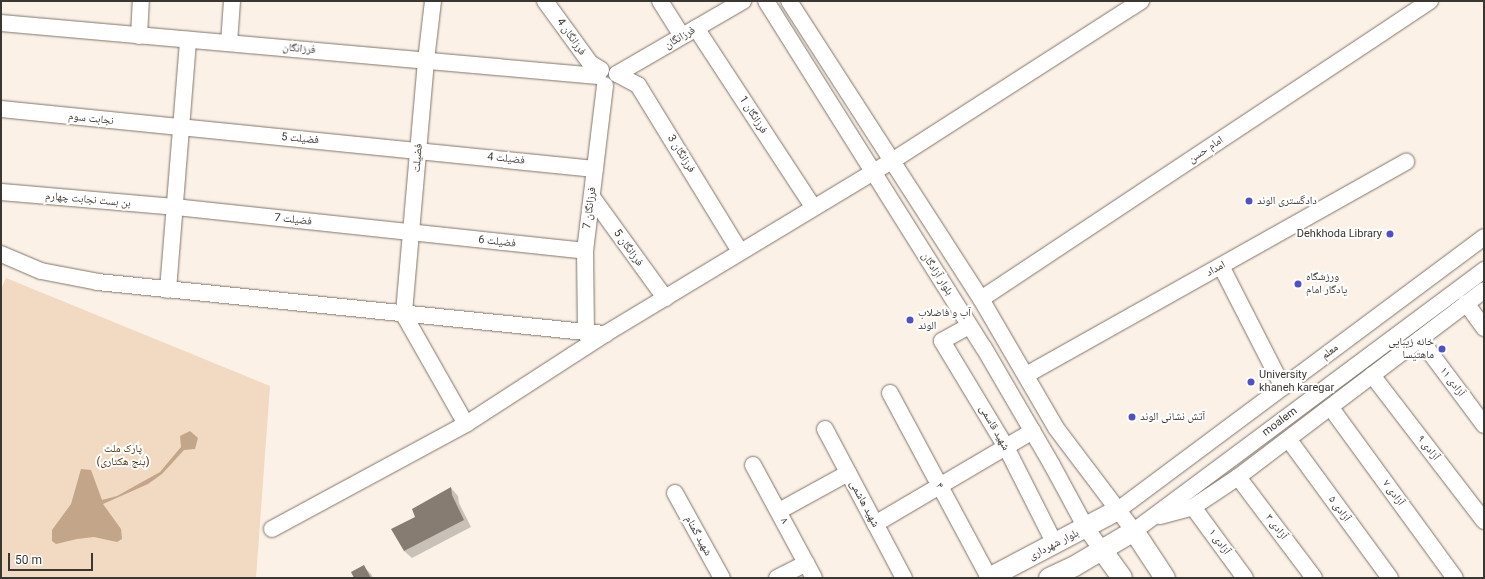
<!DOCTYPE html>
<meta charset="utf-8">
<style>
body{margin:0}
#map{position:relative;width:1485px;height:579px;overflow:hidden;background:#fcf1e6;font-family:Roboto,"Noto Naskh Arabic",sans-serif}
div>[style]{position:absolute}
.green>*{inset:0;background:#f2d9c1}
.water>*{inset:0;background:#c3a689}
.shadow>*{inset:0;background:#0003}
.building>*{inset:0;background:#867c72}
.roads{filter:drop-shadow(0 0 1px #7f756b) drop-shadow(0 0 1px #7f756b)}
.minor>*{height:16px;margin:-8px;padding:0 8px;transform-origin:8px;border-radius:8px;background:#fff}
.major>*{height:20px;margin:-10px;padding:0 10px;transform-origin:10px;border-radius:10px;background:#fff}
.dots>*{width:11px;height:11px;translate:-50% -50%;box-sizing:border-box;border:2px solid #fff;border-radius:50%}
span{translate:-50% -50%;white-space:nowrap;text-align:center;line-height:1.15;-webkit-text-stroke:4px #fff;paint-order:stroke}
.street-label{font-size:11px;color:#3a3632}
.poi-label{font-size:11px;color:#3a3632}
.left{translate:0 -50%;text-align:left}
.right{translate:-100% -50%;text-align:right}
.park-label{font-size:11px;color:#4c2e09}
.frame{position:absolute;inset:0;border:2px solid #3a3632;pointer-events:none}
.scale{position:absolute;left:8px;top:553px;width:85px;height:18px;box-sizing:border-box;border:2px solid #3a3632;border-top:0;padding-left:5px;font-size:12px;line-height:14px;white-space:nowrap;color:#3a3632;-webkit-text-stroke:3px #fff;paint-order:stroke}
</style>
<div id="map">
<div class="green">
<div style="clip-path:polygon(6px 278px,270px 386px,256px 578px,1px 578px,1px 289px)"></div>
</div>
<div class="water">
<div style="clip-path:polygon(190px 431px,198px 438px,195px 449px,184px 450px,162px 474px,148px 484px,103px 504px,121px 529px,122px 539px,117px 542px,94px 537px,77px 539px,56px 544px,52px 541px,52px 530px,71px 504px,81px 469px,91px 470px,102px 500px,117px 496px,160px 472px,181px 447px,180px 436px)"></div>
</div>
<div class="shadow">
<div style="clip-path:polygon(451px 488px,458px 496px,459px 503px,471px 527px,412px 558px,404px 551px,416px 517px)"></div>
<div style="clip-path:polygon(364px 567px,371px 574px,373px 578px,355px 578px)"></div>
</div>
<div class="building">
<div style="clip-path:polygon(451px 487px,452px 495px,464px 520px,404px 551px,391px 529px,415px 517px,412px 509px)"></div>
<div style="clip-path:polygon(364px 565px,371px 578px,354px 578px,351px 572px)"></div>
</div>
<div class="roads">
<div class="minor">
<div style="left:433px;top:1px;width:60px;rotate:96.7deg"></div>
<div style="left:426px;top:61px;width:255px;rotate:95deg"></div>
<div style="left:404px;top:315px;width:125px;rotate:60.4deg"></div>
<div style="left:545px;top:1px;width:77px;rotate:54deg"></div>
<div style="left:590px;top:63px;width:13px;rotate:32deg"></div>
<div style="left:660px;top:1px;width:41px;rotate:57.8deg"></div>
<div style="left:766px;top:1px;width:410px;rotate:57.9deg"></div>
<div style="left:984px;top:348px;width:135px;rotate:59.8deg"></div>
<div style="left:1052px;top:465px;width:72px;rotate:61.6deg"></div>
<div style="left:1086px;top:528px;width:27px;rotate:54deg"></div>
<div style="left:789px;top:1px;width:354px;rotate:57.2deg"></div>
<div style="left:981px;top:299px;width:149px;rotate:59.8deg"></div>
<div style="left:1056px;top:428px;width:129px;rotate:52.9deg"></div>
<div style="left:1134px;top:531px;width:437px;rotate:-36.7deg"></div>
<div style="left:1px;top:23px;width:599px;rotate:5.07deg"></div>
<div style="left:696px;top:28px;width:207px;rotate:56.8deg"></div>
<div style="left:139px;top:36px;width:35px;rotate:-87deg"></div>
<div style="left:229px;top:43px;width:42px;rotate:-85.9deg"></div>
<div style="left:617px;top:74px;width:24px;rotate:28deg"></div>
<div style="left:638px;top:85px;width:188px;rotate:58.5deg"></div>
<div style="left:617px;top:74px;width:146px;rotate:-30.1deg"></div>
<div style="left:1px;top:109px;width:597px;rotate:5.77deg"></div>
<div style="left:1px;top:192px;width:175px;rotate:4.9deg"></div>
<div style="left:175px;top:207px;width:412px;rotate:6.1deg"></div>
<div style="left:592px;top:197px;width:125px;rotate:54.1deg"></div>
<div style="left:1px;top:254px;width:43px;rotate:23deg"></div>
<div style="left:41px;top:271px;width:58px;rotate:10.9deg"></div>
<div style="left:98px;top:282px;width:510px;rotate:5.86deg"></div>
<div style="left:605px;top:334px;width:335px;rotate:-31.1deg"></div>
<div style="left:892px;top:161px;width:296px;rotate:-32.7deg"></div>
<div style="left:1221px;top:266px;width:136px;rotate:62.9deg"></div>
<div style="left:168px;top:290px;width:251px;rotate:-85.4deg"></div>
<div style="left:981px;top:299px;width:539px;rotate:-33.57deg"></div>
<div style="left:1466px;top:303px;width:31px;rotate:54deg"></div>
<div style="left:969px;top:326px;width:31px;rotate:151deg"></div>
<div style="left:942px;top:341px;width:124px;rotate:58.9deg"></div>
<div style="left:1006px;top:447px;width:109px;rotate:63.2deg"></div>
<div style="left:586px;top:332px;width:81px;rotate:-90.7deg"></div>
<div style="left:585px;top:251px;width:167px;rotate:-83.1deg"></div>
<div style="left:1420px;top:339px;width:107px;rotate:53.3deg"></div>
<div style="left:1026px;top:375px;width:436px;rotate:-29.3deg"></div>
<div style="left:1372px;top:375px;width:184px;rotate:52.5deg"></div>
<div style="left:890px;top:393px;width:210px;rotate:61.8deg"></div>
<div style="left:1331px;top:408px;width:210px;rotate:53.9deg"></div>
<div style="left:825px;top:429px;width:169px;rotate:62.1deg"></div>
<div style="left:1289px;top:440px;width:171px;rotate:53.8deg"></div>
<div style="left:753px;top:465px;width:128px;rotate:61.6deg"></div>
<div style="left:1238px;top:477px;width:126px;rotate:53deg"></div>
<div style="left:675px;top:493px;width:97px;rotate:61.1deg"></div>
<div style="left:1193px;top:507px;width:88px;rotate:53.8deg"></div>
<div style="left:1118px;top:510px;width:457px;rotate:-36.7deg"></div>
<div style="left:779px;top:511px;width:79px;rotate:-28.8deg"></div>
<div style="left:1160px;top:516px;width:34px;rotate:-15deg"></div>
<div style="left:1193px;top:507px;width:54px;rotate:-33.7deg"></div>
<div style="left:1238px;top:477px;width:309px;rotate:-37.2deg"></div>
<div style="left:875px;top:524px;width:183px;rotate:-30.5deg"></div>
<div style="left:272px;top:529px;width:221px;rotate:-28.4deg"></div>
<div style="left:466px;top:424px;width:166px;rotate:-32.9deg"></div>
<div style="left:777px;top:578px;width:33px;rotate:-27deg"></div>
</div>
<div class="major">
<div style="left:1102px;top:550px;width:34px;rotate:54deg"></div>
<div style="left:989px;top:578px;width:146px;rotate:-27.8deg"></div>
<div style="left:1049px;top:578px;width:26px;rotate:-25deg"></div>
<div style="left:1073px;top:567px;width:71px;rotate:-30.5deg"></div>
<div style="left:1134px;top:531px;width:56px;rotate:56.6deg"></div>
</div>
</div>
<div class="dots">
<div style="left:1249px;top:201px;background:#504fc6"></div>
<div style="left:1390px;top:234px;background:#504fc6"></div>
<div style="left:1298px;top:284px;background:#504fc6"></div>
<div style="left:910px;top:320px;background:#504fc6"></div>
<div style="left:1442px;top:349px;background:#504fc6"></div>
<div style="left:1251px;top:382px;background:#504fc6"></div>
<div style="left:1132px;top:417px;background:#504fc6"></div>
</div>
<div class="street-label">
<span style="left:571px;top:37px;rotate:55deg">فرزانگان 4</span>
<span style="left:680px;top:38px;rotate:-30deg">فرزانگان</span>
<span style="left:299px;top:49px;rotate:5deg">فرزانگان</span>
<span style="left:753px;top:115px;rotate:57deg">فرزانگان 1</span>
<span style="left:91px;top:119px;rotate:6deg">نجابت سوم</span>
<span style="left:300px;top:139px;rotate:5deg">فضیلت 5</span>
<span style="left:1206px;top:150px;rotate:-34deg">امام حسن</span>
<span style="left:681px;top:154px;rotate:58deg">فرزانگان 3</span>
<span style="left:418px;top:158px;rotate:-85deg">فضیلت</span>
<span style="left:506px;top:159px;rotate:6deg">فضیلت 4</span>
<span style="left:88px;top:200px;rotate:5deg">بن بست نجابت چهارم</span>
<span style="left:590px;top:208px;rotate:-83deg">فرزانگان 7</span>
<span style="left:293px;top:220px;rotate:6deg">فضیلت 7</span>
<span style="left:497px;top:242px;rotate:6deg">فضیلت 6</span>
<span style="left:628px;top:248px;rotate:54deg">فرزانگان 5</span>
<span style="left:1216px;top:269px;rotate:-29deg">امداد</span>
<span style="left:937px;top:274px;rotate:57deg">بلوار آزادگان</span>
<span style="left:1330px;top:352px;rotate:-37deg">معلم</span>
<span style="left:1452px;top:382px;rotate:53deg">آزادی ۱۱</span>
<span style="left:1280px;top:422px;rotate:-37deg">moalem</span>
<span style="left:994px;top:428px;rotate:60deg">شهید قاسمی</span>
<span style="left:1428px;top:448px;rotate:52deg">آزادی ۹</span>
<span style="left:939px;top:486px;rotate:62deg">۴</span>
<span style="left:1393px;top:493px;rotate:54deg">آزادی ۷</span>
<span style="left:864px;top:504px;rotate:62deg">شهید هاشمی</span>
<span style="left:1339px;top:509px;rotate:54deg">آزادی ۵</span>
<span style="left:784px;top:521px;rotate:63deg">۸</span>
<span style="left:1276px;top:527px;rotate:53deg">آزادی ۳</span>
<span style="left:698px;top:536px;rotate:61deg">شهید گمنام</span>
<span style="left:1219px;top:542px;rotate:54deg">آزادی ۱</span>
<span style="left:1054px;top:545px;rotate:-27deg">بلوار شهرداری</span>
</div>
<div class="poi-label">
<span class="left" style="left:1257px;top:201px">دادگستری الوند</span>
<span class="right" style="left:1382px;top:234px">Dehkhoda Library</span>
<span class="left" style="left:1306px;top:284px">ورزشگاه<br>یادگار امام</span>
<span class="left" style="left:918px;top:320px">آب و فاضلاب<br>الوند</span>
<span class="right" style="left:1434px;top:349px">خانه زیبایی<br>ماهتیسا</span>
<span class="left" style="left:1259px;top:382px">University<br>khaneh karegar</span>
<span class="left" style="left:1140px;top:417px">آتش نشانی الوند</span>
</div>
<div class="park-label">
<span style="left:123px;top:456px">پارک ملت<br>(پنج هکتاری)</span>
</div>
<div class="frame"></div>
<div class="scale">50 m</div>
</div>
